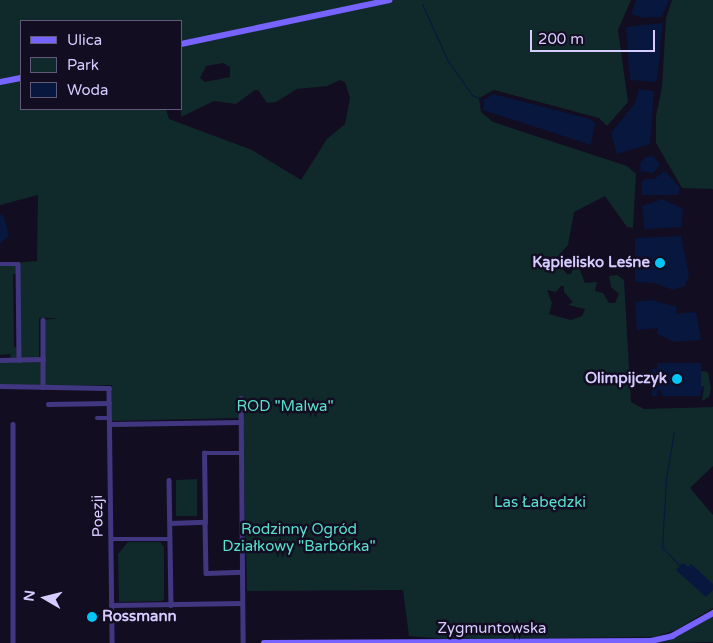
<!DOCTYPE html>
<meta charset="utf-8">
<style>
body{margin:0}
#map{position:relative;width:713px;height:643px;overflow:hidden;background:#120d21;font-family:"Varela Round",sans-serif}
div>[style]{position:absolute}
.green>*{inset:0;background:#10292b}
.water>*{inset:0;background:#08173e}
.stream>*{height:1px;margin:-0.5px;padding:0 0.5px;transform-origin:0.5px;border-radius:0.5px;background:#08173e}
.street>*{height:4.5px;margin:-2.25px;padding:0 2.25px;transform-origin:2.25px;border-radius:2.25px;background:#413780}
.secondary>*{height:6px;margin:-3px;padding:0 3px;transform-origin:3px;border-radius:3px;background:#7763ff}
.dots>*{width:14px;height:14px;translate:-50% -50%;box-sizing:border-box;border:2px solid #120d21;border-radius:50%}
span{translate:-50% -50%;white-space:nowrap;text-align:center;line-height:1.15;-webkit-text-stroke:5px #120d21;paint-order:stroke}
.poi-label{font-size:15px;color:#d7ccff;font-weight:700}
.right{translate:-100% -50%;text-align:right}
.left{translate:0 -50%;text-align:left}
.park-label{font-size:15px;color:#57e0cc}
.street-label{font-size:15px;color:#d7ccff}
.legend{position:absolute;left:20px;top:20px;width:162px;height:90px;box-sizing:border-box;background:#120d21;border:1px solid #61597a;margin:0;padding:6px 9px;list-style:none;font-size:15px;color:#d7ccff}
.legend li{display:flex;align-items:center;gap:10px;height:25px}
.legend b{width:25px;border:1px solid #61597a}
.north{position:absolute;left:20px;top:573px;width:50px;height:50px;-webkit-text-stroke:4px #120d21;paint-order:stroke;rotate:278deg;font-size:14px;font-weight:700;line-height:20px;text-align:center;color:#d7ccff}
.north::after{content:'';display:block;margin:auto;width:18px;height:22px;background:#d7ccff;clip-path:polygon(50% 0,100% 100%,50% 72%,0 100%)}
.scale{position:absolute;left:530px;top:30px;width:125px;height:22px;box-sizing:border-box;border:2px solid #d7ccff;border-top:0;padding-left:6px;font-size:15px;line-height:18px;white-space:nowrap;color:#d7ccff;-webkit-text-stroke:4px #120d21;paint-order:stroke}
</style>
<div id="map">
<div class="green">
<div style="clip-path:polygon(evenodd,0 0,631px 0,618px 30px,628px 102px,607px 126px,599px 118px,494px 90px,479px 98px,481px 112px,493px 122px,627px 166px,636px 174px,633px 228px,627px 227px,605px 196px,574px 212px,568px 245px,559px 255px,565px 259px,563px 269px,567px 274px,571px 274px,576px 260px,585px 283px,597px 282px,595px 291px,603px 293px,609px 303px,615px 303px,619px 294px,611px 287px,609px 276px,617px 275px,624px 280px,631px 402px,644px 409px,713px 407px,713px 466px,690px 488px,713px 515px,713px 608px,676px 630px,654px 637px,445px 639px,409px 636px,403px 590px,247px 591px,242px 395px,239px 418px,111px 421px,112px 385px,0 386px,0 360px,11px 359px,10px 354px,0 355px,0 264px,37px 261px,38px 195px,0 205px,0 0,21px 21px,181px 21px,181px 117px,214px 101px,236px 104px,255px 90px,258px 90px,267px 103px,276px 102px,297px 89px,327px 86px,340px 80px,345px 82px,350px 98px,345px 124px,327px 139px,301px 180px,252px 150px,169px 119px,166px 109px,21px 109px,21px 21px,0 0,223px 63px,230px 67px,230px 77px,205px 82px,200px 78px,206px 66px,223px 63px,0 0,13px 274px,17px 274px,18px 348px,14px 347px,13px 274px,0 0,561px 286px,564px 286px,564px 292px,573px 302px,568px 305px,585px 309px,582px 316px,571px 320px,549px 314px,552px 303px,547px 290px,556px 292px,561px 286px,0 0,39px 318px,58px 318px,43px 320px,43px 359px,39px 359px,39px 318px)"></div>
<div style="clip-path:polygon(672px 0,713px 0,713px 189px,682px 188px,656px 143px,656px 116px,662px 87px,666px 18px)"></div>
<div style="clip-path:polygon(701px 371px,708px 372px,711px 389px,709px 397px,702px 401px,704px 387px,701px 386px)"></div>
<div style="clip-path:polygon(197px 479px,197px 516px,176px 516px,176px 480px)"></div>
<div style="clip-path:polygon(128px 542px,160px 542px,164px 547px,164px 599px,162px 601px,119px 602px,118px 554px)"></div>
<div style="clip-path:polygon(713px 616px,713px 642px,655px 643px,669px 640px)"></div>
</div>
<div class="water">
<div style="clip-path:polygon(636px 0,669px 0,662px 17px,644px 18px,631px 14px)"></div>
<div style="clip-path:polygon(663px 23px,657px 79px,655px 82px,630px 80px,626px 27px)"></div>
<div style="clip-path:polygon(639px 89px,654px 91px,650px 144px,617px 154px,611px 133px,635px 103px)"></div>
<div style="clip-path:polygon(493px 94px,590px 119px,595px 123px,591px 145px,483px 110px,484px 100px)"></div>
<div style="clip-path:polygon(evenodd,653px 156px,680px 188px,678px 195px,642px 195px,640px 163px,645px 157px,653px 156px,660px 165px,667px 174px,663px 172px,654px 179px,644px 179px,641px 184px,641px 171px,653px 173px,660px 165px)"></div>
<div style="clip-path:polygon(662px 199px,683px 209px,681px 227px,644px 229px,642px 206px)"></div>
<div style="clip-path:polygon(0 214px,4px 216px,9px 235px,0 244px)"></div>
<div style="clip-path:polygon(681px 236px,689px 275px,685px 286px,673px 290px,654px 283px,635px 282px,635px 238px)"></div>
<div style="clip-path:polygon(652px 300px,677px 307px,676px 314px,696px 312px,701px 340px,675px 342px,657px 334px,658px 328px,637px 330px,635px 302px)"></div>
<div style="clip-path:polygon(657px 363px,701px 363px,701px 386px,704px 390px,701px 390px,701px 396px,662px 396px,661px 390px,657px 390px,657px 396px,652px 396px,652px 369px,657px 369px)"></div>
<div style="clip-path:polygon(683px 563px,688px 567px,691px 564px,713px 584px,713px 590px,706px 597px,676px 570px)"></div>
</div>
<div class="stream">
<div style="left:422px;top:4px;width:63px;rotate:65.5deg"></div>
<div style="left:448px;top:61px;width:42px;rotate:54.8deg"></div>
<div style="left:472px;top:95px;width:13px;rotate:23deg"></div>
<div style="left:674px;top:431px;width:49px;rotate:99.5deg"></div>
<div style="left:666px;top:479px;width:68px;rotate:93.4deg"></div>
<div style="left:662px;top:547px;width:28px;rotate:46deg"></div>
</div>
<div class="street">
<div style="left:0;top:264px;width:18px"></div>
<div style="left:18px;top:264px;width:96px;rotate:89.4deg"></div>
<div style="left:43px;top:320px;width:67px;rotate:90deg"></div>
<div style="left:0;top:360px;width:43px;rotate:-1.3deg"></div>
<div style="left:0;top:386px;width:109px;rotate:1.1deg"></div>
<div style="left:109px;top:388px;width:255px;rotate:89.3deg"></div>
<div style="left:241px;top:398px;width:245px;rotate:89.5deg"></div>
<div style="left:48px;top:404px;width:61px;rotate:-0.9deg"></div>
<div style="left:97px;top:418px;width:13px"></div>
<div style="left:13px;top:424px;width:219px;rotate:90deg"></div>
<div style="left:110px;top:424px;width:131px;rotate:-0.9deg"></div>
<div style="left:169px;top:480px;width:125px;rotate:89.1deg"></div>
<div style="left:205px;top:522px;width:69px;rotate:-90.8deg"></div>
<div style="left:204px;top:453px;width:37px"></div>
<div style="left:170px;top:523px;width:35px;rotate:-2deg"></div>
<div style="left:205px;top:522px;width:51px;rotate:88.9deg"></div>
<div style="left:206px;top:573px;width:36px;rotate:-2deg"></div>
<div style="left:112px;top:539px;width:58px"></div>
<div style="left:111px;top:605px;width:131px;rotate:-0.9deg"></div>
</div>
<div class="secondary">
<div style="left:181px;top:44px;width:213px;rotate:-11.9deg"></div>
<div style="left:0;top:82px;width:21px;rotate:-11deg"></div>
<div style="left:264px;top:643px;width:387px;rotate:-0.3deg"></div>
<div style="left:651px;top:641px;width:22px;rotate:-13deg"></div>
<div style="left:672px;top:636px;width:47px;rotate:-29.3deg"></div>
</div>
<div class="dots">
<div style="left:660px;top:263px;background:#00c6f7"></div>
<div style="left:677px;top:379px;background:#00c6f7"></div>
<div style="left:92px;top:617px;background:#00c6f7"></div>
</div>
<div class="poi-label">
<span class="right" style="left:650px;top:263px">Kąpielisko Leśne</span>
<span class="right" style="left:667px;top:379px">Olimpijczyk</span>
<span class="left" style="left:102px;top:617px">Rossmann</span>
</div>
<div class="park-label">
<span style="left:285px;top:407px">ROD "Malwa"</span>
<span style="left:540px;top:503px">Las Łabędzki</span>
<span style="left:299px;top:538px">Rodzinny Ogród<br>Działkowy "Barbórka"</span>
</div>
<div class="street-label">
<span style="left:98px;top:516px;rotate:-91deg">Poezji</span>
<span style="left:492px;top:629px">Zygmuntowska</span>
</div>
<ul class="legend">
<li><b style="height:6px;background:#7763ff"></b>Ulica</li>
<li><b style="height:14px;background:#10292b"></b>Park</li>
<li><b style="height:14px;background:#08173e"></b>Woda</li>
</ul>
<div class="north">N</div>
<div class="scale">200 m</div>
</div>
